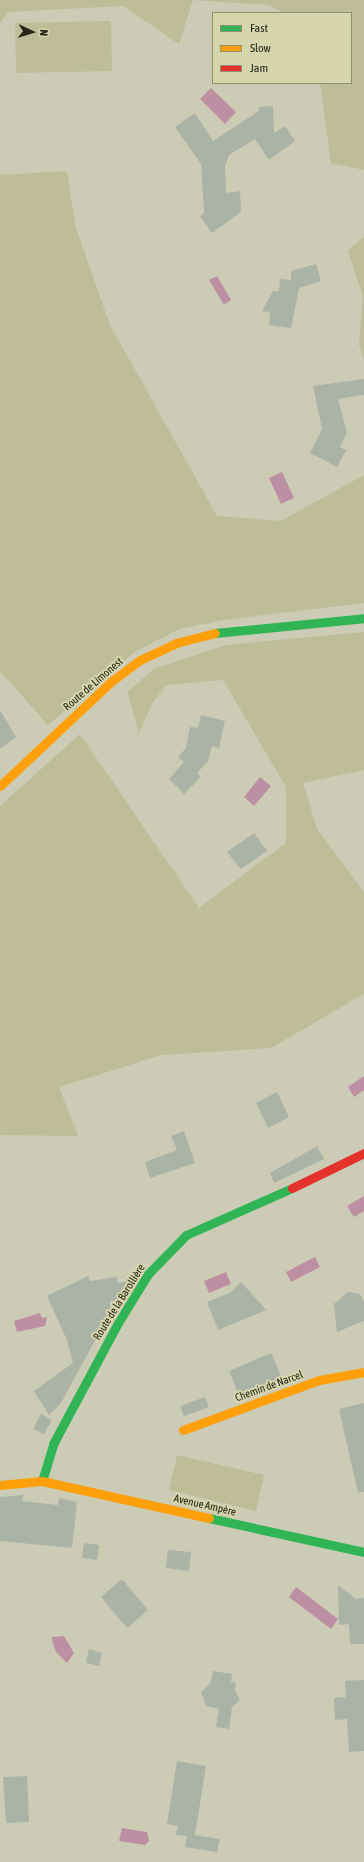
<!DOCTYPE html>
<meta charset="utf-8">
<style>
body{margin:0}
#map{position:relative;width:364px;height:1862px;overflow:hidden;background:#ccccb6;font-family:"Asap Condensed",sans-serif}
div>[style]{position:absolute}
.green>*{inset:0;background:#bebd97}
.water>*{inset:0;background:#bc90a2}
.building>*{inset:0;background:#abb3a6}
.fast>*{height:9px;margin:-4.5px;padding:0 4.5px;transform-origin:4.5px;border-radius:4.5px;background:#30b455}
.slow>*{height:9px;margin:-4.5px;padding:0 4.5px;transform-origin:4.5px;border-radius:4.5px;background:#ff9f0a}
.jam>*{height:9px;margin:-4.5px;padding:0 4.5px;transform-origin:4.5px;border-radius:4.5px;background:#e5322d}
span{translate:-50% -50%;white-space:nowrap;text-align:center;line-height:1.15;-webkit-text-stroke:4px #d6d5ac;paint-order:stroke}
.street-label{font-size:11px;color:#262616}
.legend{position:absolute;left:212px;top:12px;width:140px;height:72px;box-sizing:border-box;background:#d6d5ac;border:1px solid #908f70;margin:0;padding:5px 7px;list-style:none;font-size:12px;color:#262616}
.legend li{display:flex;align-items:center;gap:8px;height:20px}
.legend b{width:20px;border:1px solid #908f70}
.north{position:absolute;left:12px;top:12px;width:40px;height:40px;-webkit-text-stroke:3px #d6d5ac;paint-order:stroke;rotate:94deg;font-size:11px;font-weight:700;line-height:16px;text-align:center;color:#262616}
.north::after{content:'';display:block;margin:auto;width:14px;height:18px;background:#262616;clip-path:polygon(50% 0,100% 100%,50% 72%,0 100%)}
</style>
<div id="map">
<div class="green">
<div style="clip-path:polygon(0 0,364px 0,364px 170px,331px 163px,320px 83px,351px 83px,351px 13px,283px 13px,269px 5px,193px 0,179px 44px,123px 6px,8px 12px,0 23px)"></div>
<div style="clip-path:polygon(111px 21px,112px 71px,16px 73px,15px 23px)"></div>
<div style="clip-path:polygon(67px 171px,76px 228px,110px 325px,217px 516px,281px 521px,364px 475px,364px 603px,224px 620px,179px 629px,135px 652px,48px 725px,0 671px,0 172px,1px 175px)"></div>
<div style="clip-path:polygon(364px 236px,364px 360px,359px 345px,363px 296px,348px 251px)"></div>
<div style="clip-path:polygon(364px 632px,364px 770px,303px 783px,317px 829px,364px 892px,364px 994px,271px 1048px,162px 1055px,59px 1087px,78px 1136px,0 1135px,0 806px,80px 734px,199px 908px,286px 843px,286px 787px,223px 680px,166px 685px,152px 704px,139px 733px,127px 692px,154px 669px,226px 645px)"></div>
<div style="clip-path:polygon(177px 1455px,264px 1475px,256px 1511px,169px 1490px)"></div>
</div>
<div class="water">
<div style="clip-path:polygon(211px 88px,236px 112px,225px 124px,200px 99px)"></div>
<div style="clip-path:polygon(217px 276px,231px 300px,224px 305px,209px 280px)"></div>
<div style="clip-path:polygon(282px 472px,294px 498px,281px 504px,269px 478px)"></div>
<div style="clip-path:polygon(260px 777px,271px 786px,254px 806px,244px 797px)"></div>
<div style="clip-path:polygon(364px 1076px,364px 1090px,354px 1097px,348px 1087px)"></div>
<div style="clip-path:polygon(364px 1196px,364px 1211px,354px 1217px,347px 1206px)"></div>
<div style="clip-path:polygon(315px 1257px,320px 1267px,291px 1282px,286px 1272px)"></div>
<div style="clip-path:polygon(226px 1272px,231px 1284px,209px 1293px,204px 1281px)"></div>
<div style="clip-path:polygon(40px 1313px,42px 1318px,47px 1317px,45px 1326px,17px 1332px,14px 1321px)"></div>
<div style="clip-path:polygon(296px 1587px,338px 1619px,331px 1629px,289px 1597px)"></div>
<div style="clip-path:polygon(64px 1636px,74px 1653px,67px 1663px,56px 1652px,52px 1641px,52px 1637px)"></div>
<div style="clip-path:polygon(122px 1828px,147px 1832px,149px 1841px,145px 1845px,119px 1841px)"></div>
</div>
<div class="building">
<div style="clip-path:polygon(273px 106px,274px 133px,285px 126px,295px 141px,269px 160px,255px 139px,229px 155px,225px 166px,226px 193px,240px 191px,241px 212px,212px 233px,200px 216px,204px 213px,201px 164px,175px 127px,195px 113px,213px 141px,259px 111px,259px 107px)"></div>
<div style="clip-path:polygon(316px 264px,321px 281px,299px 288px,291px 328px,269px 325px,270px 312px,262px 311px,273px 291px,279px 291px,280px 279px,291px 280px,291px 271px)"></div>
<div style="clip-path:polygon(364px 379px,364px 395px,338px 399px,347px 433px,340px 447px,346px 450px,337px 467px,310px 453px,322px 429px,313px 386px)"></div>
<div style="clip-path:polygon(0 710px,16px 737px,0 749px)"></div>
<div style="clip-path:polygon(201px 715px,225px 721px,219px 748px,212px 746px,208px 761px,197px 773px,201px 777px,184px 794px,169px 779px,184px 762px,178px 757px,186px 748px,190px 727px,198px 728px)"></div>
<div style="clip-path:polygon(254px 833px,267px 851px,241px 869px,227px 852px)"></div>
<div style="clip-path:polygon(277px 1092px,289px 1117px,268px 1128px,256px 1103px)"></div>
<div style="clip-path:polygon(184px 1131px,195px 1163px,150px 1178px,145px 1162px,177px 1150px,171px 1136px)"></div>
<div style="clip-path:polygon(317px 1146px,324px 1159px,274px 1183px,270px 1173px)"></div>
<div style="clip-path:polygon(88px 1276px,90px 1281px,117px 1277px,118px 1283px,129px 1281px,117px 1300px,110px 1301px,111px 1311px,61px 1403px,49px 1415px,34px 1391px,73px 1363px,67px 1340px,47px 1296px)"></div>
<div style="clip-path:polygon(241px 1282px,266px 1310px,218px 1330px,207px 1302px,230px 1293px)"></div>
<div style="clip-path:polygon(348px 1292px,360px 1294px,364px 1303px,364px 1321px,337px 1332px,334px 1304px)"></div>
<div style="clip-path:polygon(271px 1353px,283px 1380px,239px 1396px,229px 1371px)"></div>
<div style="clip-path:polygon(205px 1397px,209px 1407px,184px 1416px,180px 1406px)"></div>
<div style="clip-path:polygon(364px 1403px,364px 1492px,358px 1493px,339px 1409px)"></div>
<div style="clip-path:polygon(41px 1414px,52px 1420px,44px 1434px,33px 1429px)"></div>
<div style="clip-path:polygon(23px 1495px,22px 1501px,58px 1505px,59px 1498px,77px 1502px,72px 1548px,0 1541px,0 1497px)"></div>
<div style="clip-path:polygon(84px 1543px,99px 1545px,97px 1560px,82px 1558px)"></div>
<div style="clip-path:polygon(168px 1550px,191px 1552px,189px 1571px,166px 1568px)"></div>
<div style="clip-path:polygon(122px 1579px,148px 1610px,127px 1628px,101px 1597px)"></div>
<div style="clip-path:polygon(338px 1585px,356px 1599px,364px 1598px,364px 1644px,350px 1644px,349px 1624px,339px 1625px)"></div>
<div style="clip-path:polygon(89px 1649px,102px 1653px,99px 1666px,86px 1663px)"></div>
<div style="clip-path:polygon(213px 1671px,232px 1674px,231px 1682px,236px 1683px,235px 1690px,240px 1700px,232px 1707px,229px 1729px,216px 1727px,219px 1709px,206px 1706px,201px 1692px,210px 1684px)"></div>
<div style="clip-path:polygon(364px 1680px,364px 1751px,349px 1752px,347px 1719px,335px 1720px,334px 1698px,346px 1697px,345px 1681px)"></div>
<div style="clip-path:polygon(177px 1761px,206px 1766px,195px 1835px,220px 1839px,217px 1852px,185px 1847px,187px 1836px,176px 1835px,178px 1826px,167px 1824px)"></div>
<div style="clip-path:polygon(27px 1776px,29px 1822px,6px 1823px,3px 1777px)"></div>
</div>
<div class="fast">
<div style="left:215px;top:633px;width:150px;rotate:-5.7deg"></div>
<div style="left:42px;top:1481px;width:39px;rotate:-73deg"></div>
<div style="left:53px;top:1444px;width:137px;rotate:-61.8deg"></div>
<div style="left:118px;top:1323px;width:57px;rotate:-58.5deg"></div>
<div style="left:148px;top:1274px;width:54px;rotate:-45.7deg"></div>
<div style="left:186px;top:1235px;width:116px;rotate:-23.9deg"></div>
<div style="left:209px;top:1518px;width:159px;rotate:12.4deg"></div>
</div>
<div class="slow">
<div style="left:0;top:786px;width:154px;rotate:-43.2deg"></div>
<div style="left:112px;top:681px;width:35px;rotate:-37deg"></div>
<div style="left:140px;top:660px;width:40px;rotate:-25deg"></div>
<div style="left:176px;top:643px;width:40px;rotate:-14.4deg"></div>
<div style="left:183px;top:1430px;width:145px;rotate:-20.2deg"></div>
<div style="left:319px;top:1380px;width:46px;rotate:-10.1deg"></div>
<div style="left:0;top:1485px;width:42px;rotate:-5.4deg"></div>
<div style="left:42px;top:1481px;width:171px;rotate:12.5deg"></div>
</div>
<div class="jam">
<div style="left:292px;top:1188px;width:80px;rotate:-25.9deg"></div>
</div>
<div class="street-label">
<span style="left:93px;top:684px;rotate:-41deg">Route de Limonest</span>
<span style="left:119px;top:1302px;rotate:-58deg">Route de la Barollière</span>
<span style="left:269px;top:1386px;rotate:-20deg">Chemin de Narcel</span>
<span style="left:205px;top:1505px;rotate:13deg">Avenue Ampère</span>
</div>
<ul class="legend">
<li><b style="height:5px;background:#30b455"></b>Fast</li>
<li><b style="height:5px;background:#ff9f0a"></b>Slow</li>
<li><b style="height:5px;background:#e5322d"></b>Jam</li>
</ul>
<div class="north">N</div>
</div>
